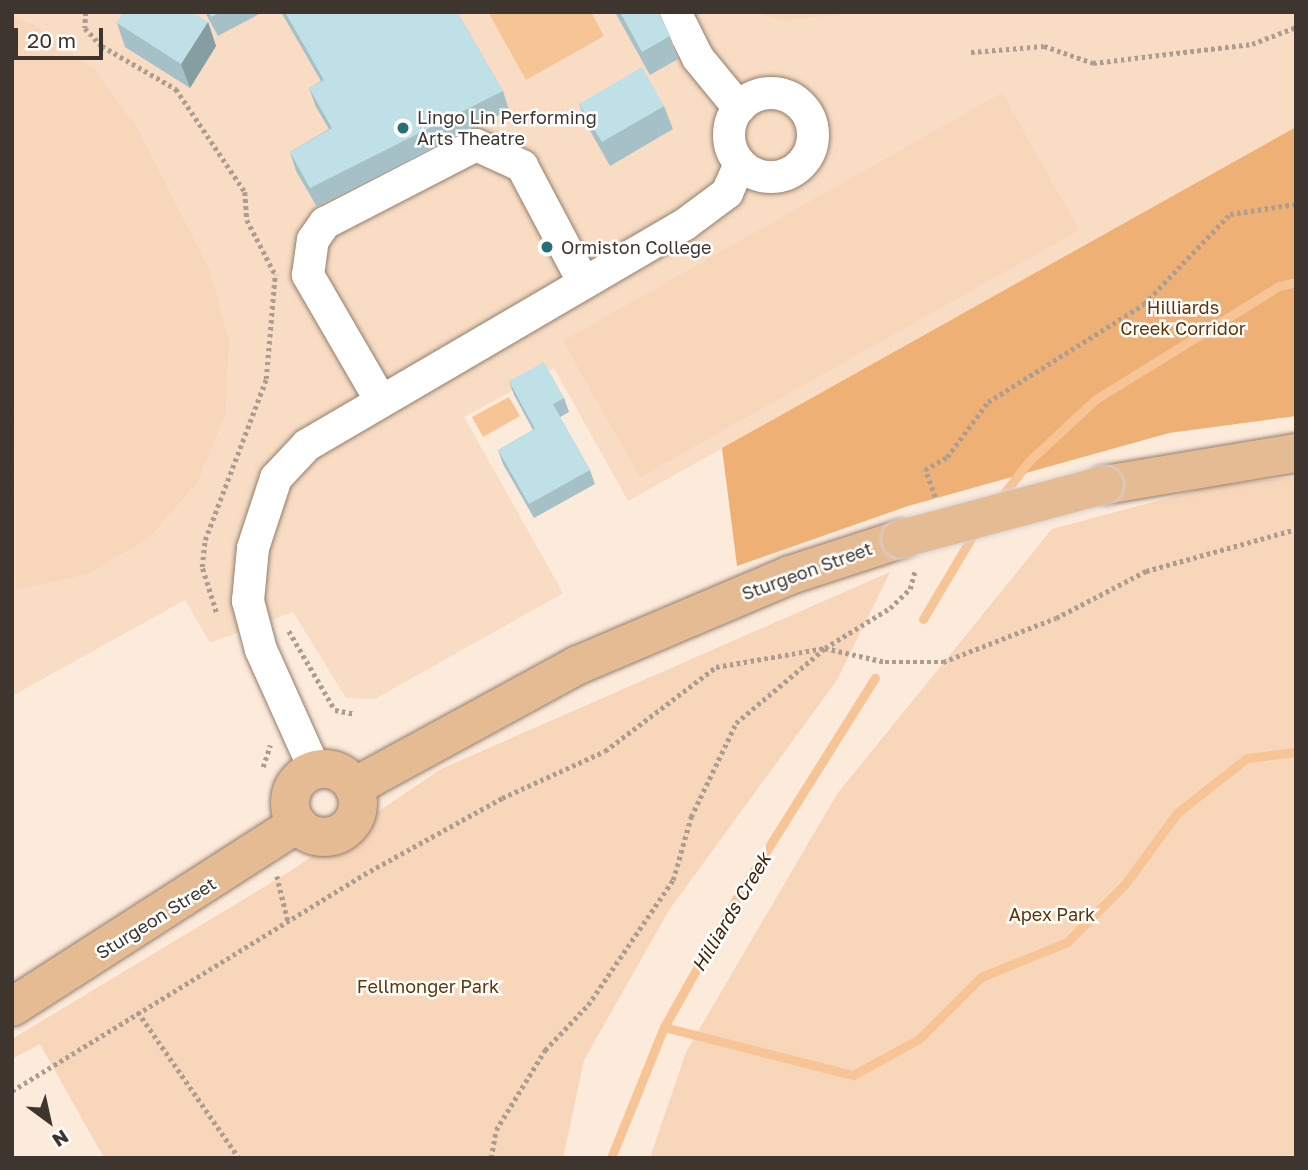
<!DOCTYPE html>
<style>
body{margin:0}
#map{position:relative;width:1308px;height:1170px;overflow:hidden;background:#fceadb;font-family:"Golos Text",sans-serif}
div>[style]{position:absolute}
.built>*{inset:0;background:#f8dcc3}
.green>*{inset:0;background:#f7d6ba}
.forest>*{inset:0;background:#efb076}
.water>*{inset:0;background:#f7c496}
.stream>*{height:9px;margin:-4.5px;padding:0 4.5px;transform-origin:4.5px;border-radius:4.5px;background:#f7c496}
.path>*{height:4.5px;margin-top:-2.25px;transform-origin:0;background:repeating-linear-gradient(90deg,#ab9e91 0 3.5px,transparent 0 7px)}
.roads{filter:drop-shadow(0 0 2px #927e6c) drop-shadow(0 0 2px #927e6c)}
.minor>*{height:32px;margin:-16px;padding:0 16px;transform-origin:16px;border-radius:16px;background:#fff}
.minor>.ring{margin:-16px;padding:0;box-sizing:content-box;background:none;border:32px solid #fff;border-radius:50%}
.major>*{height:38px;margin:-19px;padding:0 19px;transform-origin:19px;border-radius:19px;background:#e5bb93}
.major>.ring{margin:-19px;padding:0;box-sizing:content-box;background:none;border:38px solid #e5bb93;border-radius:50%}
.bridges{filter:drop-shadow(0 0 2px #d5d3d1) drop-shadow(0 0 2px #d5d3d1)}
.major-bridge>*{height:38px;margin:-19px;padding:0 19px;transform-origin:19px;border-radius:19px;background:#e5bb93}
.wall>*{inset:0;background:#a5c1c7}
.shaded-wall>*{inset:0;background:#869da2}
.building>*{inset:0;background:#c0e0e7}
.dots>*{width:19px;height:19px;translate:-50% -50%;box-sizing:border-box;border:4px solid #fff;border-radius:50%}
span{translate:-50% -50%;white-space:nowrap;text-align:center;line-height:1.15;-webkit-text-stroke:5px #fff;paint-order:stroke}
.poi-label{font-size:18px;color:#3e362e}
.left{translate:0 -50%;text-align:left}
.park-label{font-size:18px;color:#5e3506}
.street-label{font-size:18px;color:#3e362e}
.water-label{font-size:19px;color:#3d240a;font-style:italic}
.frame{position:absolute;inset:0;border:14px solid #3e362e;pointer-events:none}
.north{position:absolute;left:14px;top:1086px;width:70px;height:70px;-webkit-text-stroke:5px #fff;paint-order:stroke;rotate:147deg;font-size:19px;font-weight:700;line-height:28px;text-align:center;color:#3e362e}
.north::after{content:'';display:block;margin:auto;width:24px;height:32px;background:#3e362e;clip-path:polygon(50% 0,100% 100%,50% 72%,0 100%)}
.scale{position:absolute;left:14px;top:28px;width:89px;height:32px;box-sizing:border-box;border:4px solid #3e362e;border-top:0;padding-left:9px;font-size:21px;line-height:24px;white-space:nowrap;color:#3e362e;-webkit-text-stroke:5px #fff;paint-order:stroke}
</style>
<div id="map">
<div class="built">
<div style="clip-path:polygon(12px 12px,1296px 12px,1296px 127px,628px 501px,554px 368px,464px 417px,563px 593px,375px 699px,346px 698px,293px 612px,210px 643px,185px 600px,12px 696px)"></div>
</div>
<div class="green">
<div style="clip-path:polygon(753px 12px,871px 12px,782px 20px)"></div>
<div style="clip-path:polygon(12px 18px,34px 25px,93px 68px,137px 128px,210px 271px,229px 342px,225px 414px,198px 481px,150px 537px,87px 574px,16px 590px)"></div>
<div style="clip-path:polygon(1002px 93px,1079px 230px,640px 477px,563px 341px)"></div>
<div style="clip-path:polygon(1296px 477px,1296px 1158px,650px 1158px,686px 1052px,837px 794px,1052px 529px,1213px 486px)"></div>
<div style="clip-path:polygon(890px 572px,837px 680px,669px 910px,584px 1060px,563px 1158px,104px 1158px,40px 1044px,12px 1059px,12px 1039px,289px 872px,441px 769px)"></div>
</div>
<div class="forest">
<div style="clip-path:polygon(1296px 127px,1296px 416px,1169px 433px,908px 506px,737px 566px,722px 448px)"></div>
</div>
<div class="water">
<div style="clip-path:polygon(488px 12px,591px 12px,604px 36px,526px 80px)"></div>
<div style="clip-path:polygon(509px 397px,520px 416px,483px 437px,472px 417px)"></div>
</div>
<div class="stream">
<div style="left:999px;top:500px;width:49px;rotate:-52.4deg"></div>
<div style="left:1029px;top:461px;width:91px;rotate:-42.8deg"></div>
<div style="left:1096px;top:399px;width:215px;rotate:-31.7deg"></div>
<div style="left:1279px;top:286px;width:17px;rotate:-13deg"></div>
<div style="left:923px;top:619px;width:100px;rotate:-59.3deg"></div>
<div style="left:664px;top:1027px;width:195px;rotate:14.3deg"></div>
<div style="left:853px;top:1075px;width:75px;rotate:-28.6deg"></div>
<div style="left:919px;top:1039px;width:88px;rotate:-45deg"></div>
<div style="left:981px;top:977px;width:93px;rotate:-22.1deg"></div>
<div style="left:1067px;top:942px;width:82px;rotate:-45deg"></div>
<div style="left:1125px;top:884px;width:88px;rotate:-53.8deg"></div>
<div style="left:1177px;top:813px;width:89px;rotate:-38.2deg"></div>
<div style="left:1247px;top:758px;width:49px;rotate:-7deg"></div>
<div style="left:611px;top:1158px;width:141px;rotate:-68deg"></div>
<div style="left:664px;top:1027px;width:141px;rotate:-60.7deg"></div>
<div style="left:733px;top:904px;width:267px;rotate:-57.9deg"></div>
</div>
<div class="path">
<div style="left:86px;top:12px;width:16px;rotate:94deg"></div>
<div style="left:85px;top:28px;width:25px;rotate:47deg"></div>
<div style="left:102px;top:46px;width:86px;rotate:30.2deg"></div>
<div style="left:176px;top:89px;width:124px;rotate:56.2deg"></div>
<div style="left:245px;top:192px;width:28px;rotate:86deg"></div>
<div style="left:247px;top:220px;width:63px;rotate:62.6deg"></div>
<div style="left:971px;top:52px;width:73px;rotate:-4.7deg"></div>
<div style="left:1044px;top:46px;width:52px;rotate:19.1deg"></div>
<div style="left:1093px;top:63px;width:160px;rotate:-6.8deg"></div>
<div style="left:1252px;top:44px;width:47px;rotate:-21.1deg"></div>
<div style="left:935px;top:497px;width:29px;rotate:-110deg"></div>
<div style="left:925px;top:470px;width:26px;rotate:-31deg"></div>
<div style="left:947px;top:457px;width:69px;rotate:-53.3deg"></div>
<div style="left:988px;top:402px;width:184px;rotate:-32.1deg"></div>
<div style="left:1144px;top:304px;width:124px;rotate:-46.3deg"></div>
<div style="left:1230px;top:214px;width:67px;rotate:-8.6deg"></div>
<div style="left:216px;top:612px;width:47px;rotate:-107.3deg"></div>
<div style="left:202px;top:567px;width:27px;rotate:-84deg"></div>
<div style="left:205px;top:540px;width:172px;rotate:-69.2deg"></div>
<div style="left:266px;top:379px;width:105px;rotate:-85.1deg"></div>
<div style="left:289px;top:631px;width:91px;rotate:59.8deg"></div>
<div style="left:335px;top:710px;width:20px;rotate:11deg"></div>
<div style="left:263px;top:767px;width:23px;rotate:-72deg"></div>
<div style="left:277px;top:876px;width:46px;rotate:76.3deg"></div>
<div style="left:138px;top:1012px;width:178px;rotate:55.3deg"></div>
<div style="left:12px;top:1091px;width:420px;rotate:-31.6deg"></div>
<div style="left:370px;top:871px;width:151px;rotate:-28.9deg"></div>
<div style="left:502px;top:798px;width:113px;rotate:-24.5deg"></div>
<div style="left:605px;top:751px;width:139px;rotate:-37.1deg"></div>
<div style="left:716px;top:667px;width:111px;rotate:-9.9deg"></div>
<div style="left:825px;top:648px;width:62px;rotate:13.1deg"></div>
<div style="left:885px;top:662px;width:58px"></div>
<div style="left:943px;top:662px;width:121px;rotate:-21.3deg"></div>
<div style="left:1056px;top:618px;width:102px;rotate:-27.6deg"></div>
<div style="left:1146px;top:571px;width:156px;rotate:-15.6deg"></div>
<div style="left:491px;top:1158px;width:28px;rotate:-80deg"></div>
<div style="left:496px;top:1130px;width:94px;rotate:-58.5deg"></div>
<div style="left:545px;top:1050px;width:62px;rotate:-46.3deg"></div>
<div style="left:588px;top:1005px;width:151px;rotate:-55.8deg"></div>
<div style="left:673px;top:880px;width:66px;rotate:-74.1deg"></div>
<div style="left:691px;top:817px;width:104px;rotate:-64.4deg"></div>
<div style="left:736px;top:723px;width:116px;rotate:-40.1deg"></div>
<div style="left:825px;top:648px;width:76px;rotate:-31.6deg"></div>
<div style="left:890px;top:608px;width:28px;rotate:-44deg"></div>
<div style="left:910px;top:589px;width:20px;rotate:-75deg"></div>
</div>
<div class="roads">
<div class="minor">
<div style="left:675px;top:12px;width:51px;rotate:63.4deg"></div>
<div style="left:698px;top:58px;width:65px;rotate:50.6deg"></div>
<div class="ring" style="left:729px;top:93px;width:52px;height:52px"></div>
<div style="left:381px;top:401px;width:146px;rotate:-120.1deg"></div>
<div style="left:308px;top:275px;width:35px;rotate:-82deg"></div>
<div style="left:313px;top:240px;width:21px;rotate:-55deg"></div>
<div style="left:325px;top:223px;width:170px;rotate:-27.3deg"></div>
<div style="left:476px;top:145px;width:51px;rotate:24.5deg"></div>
<div style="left:522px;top:166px;width:132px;rotate:62.1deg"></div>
<div style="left:315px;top:770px;width:132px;rotate:-114.2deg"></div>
<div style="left:261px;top:650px;width:51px;rotate:-104.9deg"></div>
<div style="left:248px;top:601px;width:53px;rotate:-84.6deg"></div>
<div style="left:253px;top:548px;width:74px;rotate:-71.8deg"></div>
<div style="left:276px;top:478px;width:45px;rotate:-46.8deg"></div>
<div style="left:307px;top:445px;width:436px;rotate:-30.3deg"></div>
<div style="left:684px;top:225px;width:54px;rotate:-36.7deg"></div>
<div style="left:727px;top:193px;width:32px;rotate:-66deg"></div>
</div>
<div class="major">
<div style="left:1104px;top:485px;width:195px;rotate:-9.5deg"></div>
<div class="ring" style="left:290px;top:769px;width:30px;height:30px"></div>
<div style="left:354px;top:787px;width:255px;rotate:-28.6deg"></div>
<div style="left:578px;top:665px;width:230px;rotate:-23deg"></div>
<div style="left:790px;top:575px;width:117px;rotate:-18deg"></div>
<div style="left:12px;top:1007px;width:339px;rotate:-32.7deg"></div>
</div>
</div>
<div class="bridges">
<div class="major-bridge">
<div style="left:901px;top:539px;width:210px;rotate:-14.9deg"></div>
</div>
</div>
<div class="wall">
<div style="clip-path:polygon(205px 12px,263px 12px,218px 36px)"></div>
<div style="clip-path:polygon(281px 12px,457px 12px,503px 91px,509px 110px,317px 207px,296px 171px,290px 152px,329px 129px,316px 107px,309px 88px,321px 81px)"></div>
<div style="clip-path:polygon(615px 12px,659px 12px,670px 36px,678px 59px,650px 75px)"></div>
<div style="clip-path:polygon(208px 22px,216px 46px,190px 88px,125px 47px,117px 23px)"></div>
<div style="clip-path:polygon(579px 104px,664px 106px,673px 129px,610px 166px,588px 127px)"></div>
<div style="clip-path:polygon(509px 381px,564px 398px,569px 412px,560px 417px,590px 470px,595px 484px,534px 518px,503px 464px,498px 450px,533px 430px,514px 395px)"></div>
</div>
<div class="shaded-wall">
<div style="clip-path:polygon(208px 22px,216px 46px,190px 88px,181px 64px)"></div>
</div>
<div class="building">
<div style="clip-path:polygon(123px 12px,192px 12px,208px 22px,181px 64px,117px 23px)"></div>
<div style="clip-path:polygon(209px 12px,221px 12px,211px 17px)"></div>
<div style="clip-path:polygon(285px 12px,457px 12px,503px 91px,310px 188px,290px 152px,332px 128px,309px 88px,324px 80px)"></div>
<div style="clip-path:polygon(620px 12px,658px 12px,670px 36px,642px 52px)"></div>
<div style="clip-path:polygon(642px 67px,664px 106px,602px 142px,579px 104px)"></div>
<div style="clip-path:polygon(544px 362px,564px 398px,553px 404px,590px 470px,529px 504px,498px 450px,535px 429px,509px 381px)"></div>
</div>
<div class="dots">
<div style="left:403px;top:128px;background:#276e7b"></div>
<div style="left:547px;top:247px;background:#276e7b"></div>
</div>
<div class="poi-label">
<span class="left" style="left:417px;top:128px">Lingo Lin Performing<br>Arts Theatre</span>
<span class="left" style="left:561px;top:247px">Ormiston College</span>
</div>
<div class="park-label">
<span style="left:1183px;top:318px">Hilliards<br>Creek Corridor</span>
<span style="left:1052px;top:914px">Apex Park</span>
<span style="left:428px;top:986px">Fellmonger Park</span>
</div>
<div class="street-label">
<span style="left:807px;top:571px;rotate:-20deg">Sturgeon Street</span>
<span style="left:156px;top:918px;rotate:-32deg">Sturgeon Street</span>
</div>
<div class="water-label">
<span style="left:731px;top:912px;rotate:-59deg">Hilliards Creek</span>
</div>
<div class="frame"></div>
<div class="north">N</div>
<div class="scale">20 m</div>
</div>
